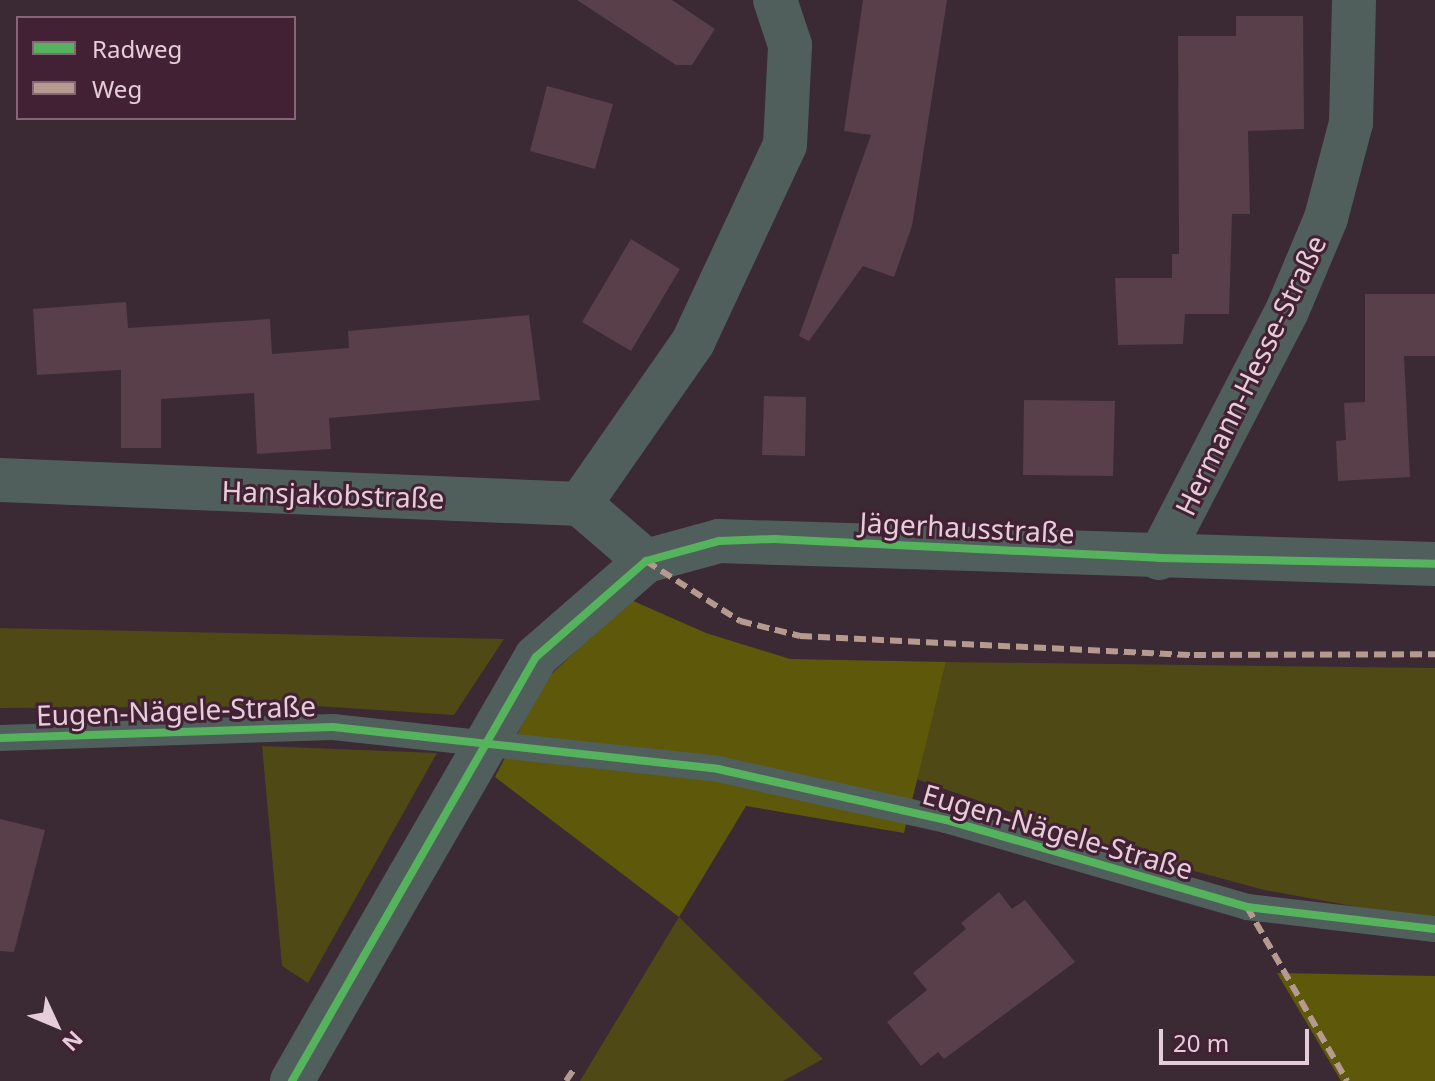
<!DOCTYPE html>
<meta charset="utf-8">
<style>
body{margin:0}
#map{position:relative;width:1435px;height:1081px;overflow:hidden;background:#3b2934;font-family:"Noto Sans",sans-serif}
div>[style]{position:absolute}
.green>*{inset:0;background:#4e4915}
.forest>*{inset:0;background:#5e580b}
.building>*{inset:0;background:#583f4a}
.service>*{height:26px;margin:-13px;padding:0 13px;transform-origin:13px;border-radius:13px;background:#505f5b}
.minor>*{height:44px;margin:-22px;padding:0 22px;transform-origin:22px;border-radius:22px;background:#505f5b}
.tertiary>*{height:44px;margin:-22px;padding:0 22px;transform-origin:22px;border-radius:22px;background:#505f5b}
.tertiary-bridge>*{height:44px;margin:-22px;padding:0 22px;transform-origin:22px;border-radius:22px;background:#505f5b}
.quiet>*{height:6px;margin-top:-3px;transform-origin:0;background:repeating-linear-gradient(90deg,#b69a8f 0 12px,transparent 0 18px)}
.cycleway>*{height:8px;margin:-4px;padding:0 4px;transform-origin:4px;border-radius:4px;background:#56b35d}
span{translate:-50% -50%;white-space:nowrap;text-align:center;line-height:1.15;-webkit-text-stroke:6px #432135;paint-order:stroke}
.street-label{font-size:28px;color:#e5ced9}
.legend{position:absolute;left:16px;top:16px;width:280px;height:104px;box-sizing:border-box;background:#432135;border:2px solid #846677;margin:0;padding:10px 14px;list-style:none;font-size:24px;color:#e5ced9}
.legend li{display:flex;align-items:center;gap:16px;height:40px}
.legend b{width:40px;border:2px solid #846677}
.north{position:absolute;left:16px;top:985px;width:80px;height:80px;-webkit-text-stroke:6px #432135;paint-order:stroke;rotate:134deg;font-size:22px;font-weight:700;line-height:32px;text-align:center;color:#e5ced9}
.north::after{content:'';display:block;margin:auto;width:28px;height:36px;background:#e5ced9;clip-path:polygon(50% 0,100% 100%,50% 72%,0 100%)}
.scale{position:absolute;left:1159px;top:1029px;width:150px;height:36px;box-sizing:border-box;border:4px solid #e5ced9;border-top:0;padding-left:10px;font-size:24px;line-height:28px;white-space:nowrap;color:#e5ced9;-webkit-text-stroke:6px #432135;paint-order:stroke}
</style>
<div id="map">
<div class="green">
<div style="clip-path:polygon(0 628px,504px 639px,454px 715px,316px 706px,0 708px)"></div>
<div style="clip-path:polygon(946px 662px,1435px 668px,1435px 921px,1264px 890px,1128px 853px,916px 779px)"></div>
<div style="clip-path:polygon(262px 746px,437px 753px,308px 983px,282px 966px)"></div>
<div style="clip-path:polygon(679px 917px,823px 1059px,783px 1081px,580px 1081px)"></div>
</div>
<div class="forest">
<div style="clip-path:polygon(631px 600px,706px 633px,790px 659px,946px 662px,904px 833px,746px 806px,679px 917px,495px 777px,546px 679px)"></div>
<div style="clip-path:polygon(1277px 973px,1435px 976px,1435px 1081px,1341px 1081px)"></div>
</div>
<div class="building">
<div style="clip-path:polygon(577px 0,672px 0,715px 29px,692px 65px,676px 65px)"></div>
<div style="clip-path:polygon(863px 0,947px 0,912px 226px,894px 277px,863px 266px,809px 341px,799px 336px,871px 135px,844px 131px)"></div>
<div style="clip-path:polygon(1236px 16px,1303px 16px,1304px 129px,1248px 131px,1250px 214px,1232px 214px,1229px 314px,1185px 314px,1183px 344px,1118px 345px,1115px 278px,1172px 278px,1172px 254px,1179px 254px,1178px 36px,1236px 36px)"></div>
<div style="clip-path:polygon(547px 86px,613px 104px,595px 169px,530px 151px)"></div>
<div style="clip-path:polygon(631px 239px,680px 269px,631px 351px,582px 322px)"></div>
<div style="clip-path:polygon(1365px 294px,1435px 294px,1435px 356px,1404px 356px,1410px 477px,1338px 481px,1336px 441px,1346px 440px,1344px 403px,1365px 402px)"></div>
<div style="clip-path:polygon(126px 302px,128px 328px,270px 319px,272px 354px,349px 348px,348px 331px,529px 315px,540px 400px,329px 418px,331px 449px,257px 454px,254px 393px,161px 399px,161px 448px,121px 448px,121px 370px,37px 375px,33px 309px)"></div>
<div style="clip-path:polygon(764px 396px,806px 397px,805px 456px,762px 455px)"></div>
<div style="clip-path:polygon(1024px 400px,1115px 401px,1113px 476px,1023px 475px)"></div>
<div style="clip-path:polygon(0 819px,45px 830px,14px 952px,0 951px)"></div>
<div style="clip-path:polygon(999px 892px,1012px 909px,1025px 900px,1075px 962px,944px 1059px,938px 1052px,921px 1066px,887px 1022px,927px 990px,913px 973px,966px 929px,961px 923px)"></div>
</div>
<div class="service">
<div style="left:0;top:738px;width:333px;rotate:-1.9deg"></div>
<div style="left:333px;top:727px;width:387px;rotate:6.2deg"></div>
<div style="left:718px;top:769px;width:234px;rotate:12.6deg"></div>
<div style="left:946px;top:820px;width:313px;rotate:16.1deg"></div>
<div style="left:1247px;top:907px;width:189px;rotate:6.7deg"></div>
</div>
<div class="minor">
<div style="left:0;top:480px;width:580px;rotate:2.37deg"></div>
<div style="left:580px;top:504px;width:87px;rotate:40.8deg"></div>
<div style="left:580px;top:504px;width:198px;rotate:-55.1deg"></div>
<div style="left:693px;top:342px;width:217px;rotate:-65deg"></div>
<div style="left:785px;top:145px;width:100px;rotate:-87.1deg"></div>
<div style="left:790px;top:45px;width:47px;rotate:-108.4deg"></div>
<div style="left:1159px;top:558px;width:278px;rotate:-62.6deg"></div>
<div style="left:1287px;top:311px;width:101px;rotate:-67.2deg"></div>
<div style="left:1326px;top:218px;width:98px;rotate:-75.3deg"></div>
<div style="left:1351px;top:123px;width:123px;rotate:-88.6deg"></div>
</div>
<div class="tertiary">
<div style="left:536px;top:657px;width:146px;rotate:-41.1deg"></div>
<div style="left:646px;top:561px;width:76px;rotate:-15.3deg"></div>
<div style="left:719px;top:541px;width:716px;rotate:1.84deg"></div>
<div style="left:292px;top:1081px;width:235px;rotate:-60.2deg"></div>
</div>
<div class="tertiary-bridge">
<div style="left:409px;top:877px;width:254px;rotate:-60deg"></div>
</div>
<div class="quiet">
<div style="left:646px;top:561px;width:112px;rotate:32.6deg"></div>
<div style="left:740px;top:621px;width:62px;rotate:14deg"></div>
<div style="left:800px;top:636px;width:394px;rotate:2.8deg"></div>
<div style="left:1194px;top:655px;width:241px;rotate:-0.2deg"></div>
<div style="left:1247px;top:907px;width:201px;rotate:60.1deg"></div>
<div style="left:566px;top:1081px;width:14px;rotate:-56deg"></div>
</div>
<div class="cycleway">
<div style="left:0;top:738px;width:333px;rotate:-1.9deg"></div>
<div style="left:333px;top:727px;width:387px;rotate:6.2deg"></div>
<div style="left:718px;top:769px;width:234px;rotate:12.6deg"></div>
<div style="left:946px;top:820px;width:313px;rotate:16.1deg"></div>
<div style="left:1247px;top:907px;width:189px;rotate:6.7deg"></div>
<div style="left:292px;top:1081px;width:489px;rotate:-60.1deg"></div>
<div style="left:536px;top:657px;width:146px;rotate:-41.1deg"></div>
<div style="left:646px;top:561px;width:76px;rotate:-15.3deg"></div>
<div style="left:719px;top:541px;width:55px;rotate:-2.1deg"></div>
<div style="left:774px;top:539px;width:385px;rotate:2.8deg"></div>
<div style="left:1159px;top:558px;width:276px;rotate:1.2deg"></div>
</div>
<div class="street-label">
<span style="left:1250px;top:375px;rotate:-64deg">Hermann-Hesse-Straße</span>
<span style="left:333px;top:494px;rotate:2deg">Hansjakobstraße</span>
<span style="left:967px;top:527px;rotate:3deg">Jägerhausstraße</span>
<span style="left:176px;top:710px;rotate:-2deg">Eugen-Nägele-Straße</span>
<span style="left:1058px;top:831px;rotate:16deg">Eugen-Nägele-Straße</span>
</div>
<ul class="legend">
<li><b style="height:10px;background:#56b35d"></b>Radweg</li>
<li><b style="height:10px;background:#b69a8f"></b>Weg</li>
</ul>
<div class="north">N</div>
<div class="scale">20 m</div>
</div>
